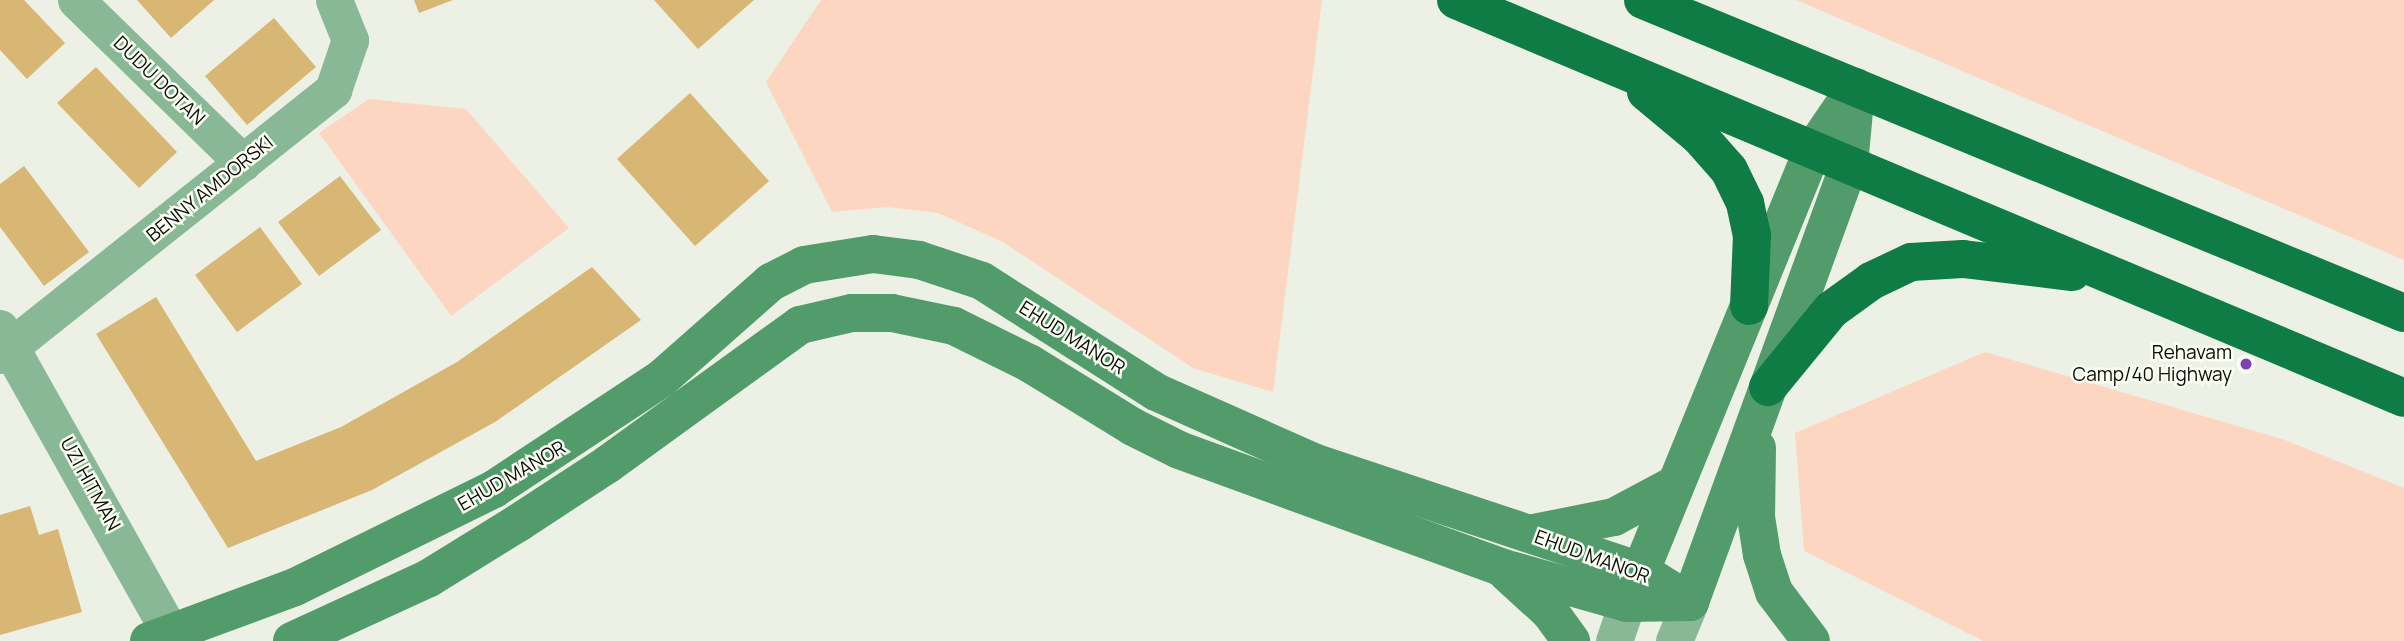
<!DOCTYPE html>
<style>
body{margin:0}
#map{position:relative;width:2404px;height:641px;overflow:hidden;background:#edf0e4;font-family:Manrope,sans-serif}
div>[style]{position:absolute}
.green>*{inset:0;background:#fdd6c2}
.building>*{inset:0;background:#d8b775}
.minor>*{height:37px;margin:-18.5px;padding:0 18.5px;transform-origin:18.5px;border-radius:18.5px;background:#89b897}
.tertiary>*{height:38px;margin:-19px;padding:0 19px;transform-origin:19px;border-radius:19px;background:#89b897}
.secondary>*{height:38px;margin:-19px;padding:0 19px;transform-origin:19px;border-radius:19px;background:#529c6c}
.trunk>*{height:38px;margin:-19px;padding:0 19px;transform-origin:19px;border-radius:19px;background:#0e7c44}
.dots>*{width:19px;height:19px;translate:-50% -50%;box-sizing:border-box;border:4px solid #fafdf1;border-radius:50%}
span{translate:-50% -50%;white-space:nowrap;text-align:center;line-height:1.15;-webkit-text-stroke:5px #fafdf1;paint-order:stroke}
.street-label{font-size:19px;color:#0b0c08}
.poi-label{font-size:19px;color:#0b0c08}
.right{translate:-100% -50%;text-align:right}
</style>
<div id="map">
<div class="green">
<div style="clip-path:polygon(821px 0,1322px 0,1273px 392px,1193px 368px,1003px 242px,938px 213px,887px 207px,832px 212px,766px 82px)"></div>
<div style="clip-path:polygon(1796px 0,2404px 0,2404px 260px)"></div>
<div style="clip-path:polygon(369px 99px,466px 109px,569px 228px,451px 316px,319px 133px)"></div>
<div style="clip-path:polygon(1985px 352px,2285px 440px,2404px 488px,2404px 641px,1983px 641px,1804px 551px,1795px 433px)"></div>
</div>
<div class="building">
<div style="clip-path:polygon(0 0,24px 0,65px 43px,27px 79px,0 50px)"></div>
<div style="clip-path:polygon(137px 0,214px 0,171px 38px)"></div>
<div style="clip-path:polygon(414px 0,453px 0,419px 13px)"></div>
<div style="clip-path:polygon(654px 0,754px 0,698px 49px)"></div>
<div style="clip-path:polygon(274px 18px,316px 67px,247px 125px,205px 76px)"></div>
<div style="clip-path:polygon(96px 67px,177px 152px,139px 188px,57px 103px)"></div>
<div style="clip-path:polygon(690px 93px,769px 181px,695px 246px,617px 159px)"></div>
<div style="clip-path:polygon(24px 166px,89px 252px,44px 286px,0 227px,0 184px)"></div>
<div style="clip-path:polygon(340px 176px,381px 230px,319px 276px,278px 222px)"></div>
<div style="clip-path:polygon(260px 227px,302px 284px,237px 332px,195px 275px)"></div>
<div style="clip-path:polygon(592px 267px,641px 320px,495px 422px,372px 490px,228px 548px,96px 334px,156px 297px,256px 461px,341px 427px,457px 362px)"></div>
<div style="clip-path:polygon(30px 506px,39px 535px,58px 529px,82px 612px,0 635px,0 515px)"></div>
</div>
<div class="minor">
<div style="left:76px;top:0;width:233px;rotate:44.3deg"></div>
<div style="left:0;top:355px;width:426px;rotate:-38.5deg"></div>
<div style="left:333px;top:90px;width:53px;rotate:-71.2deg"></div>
<div style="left:350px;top:40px;width:43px;rotate:-111.8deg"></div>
<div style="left:1614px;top:641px;width:40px;rotate:-71.1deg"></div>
<div style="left:1674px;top:641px;width:42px;rotate:-67.7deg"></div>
</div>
<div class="tertiary">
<div style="left:0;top:329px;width:358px;rotate:60.7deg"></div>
</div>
<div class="secondary">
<div style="left:1757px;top:448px;width:69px;rotate:90.8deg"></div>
<div style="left:1756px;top:517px;width:38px;rotate:81deg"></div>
<div style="left:1762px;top:555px;width:39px;rotate:72deg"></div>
<div style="left:1774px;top:592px;width:61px;rotate:52.9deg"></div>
<div style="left:1534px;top:533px;width:82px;rotate:-11.3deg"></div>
<div style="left:1614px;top:517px;width:70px;rotate:-28deg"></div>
<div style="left:1507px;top:573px;width:58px;rotate:42.2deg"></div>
<div style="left:1550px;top:612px;width:36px;rotate:54deg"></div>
<div style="left:1631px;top:595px;width:481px;rotate:-67.8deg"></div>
<div style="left:1813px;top:150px;width:76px;rotate:-55.7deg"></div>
<div style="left:1690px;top:602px;width:465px;rotate:-70deg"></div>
<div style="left:1849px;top:165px;width:75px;rotate:-84.7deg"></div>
<div style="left:149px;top:641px;width:156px;rotate:-20.3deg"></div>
<div style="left:295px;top:587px;width:222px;rotate:-26.2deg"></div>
<div style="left:494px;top:489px;width:200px;rotate:-33.4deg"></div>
<div style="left:661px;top:379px;width:147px;rotate:-41.4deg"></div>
<div style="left:771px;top:282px;width:37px;rotate:-27deg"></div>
<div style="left:804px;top:265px;width:70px;rotate:-9.1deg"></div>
<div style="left:873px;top:254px;width:46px;rotate:7.4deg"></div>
<div style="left:919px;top:260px;width:66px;rotate:18.4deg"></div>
<div style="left:982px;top:281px;width:206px;rotate:32.5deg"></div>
<div style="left:1156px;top:392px;width:172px;rotate:24deg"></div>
<div style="left:1313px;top:462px;width:346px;rotate:18.4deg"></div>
<div style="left:1641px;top:571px;width:58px;rotate:32.3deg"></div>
<div style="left:292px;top:641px;width:151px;rotate:-24.7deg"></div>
<div style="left:429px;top:578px;width:105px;rotate:-31.7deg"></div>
<div style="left:518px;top:523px;width:108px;rotate:-33.2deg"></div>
<div style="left:608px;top:464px;width:237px;rotate:-35.9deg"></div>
<div style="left:800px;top:325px;width:53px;rotate:-13deg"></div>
<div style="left:852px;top:313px;width:40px"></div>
<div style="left:892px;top:313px;width:63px;rotate:11.8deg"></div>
<div style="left:954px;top:326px;width:84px;rotate:26.3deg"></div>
<div style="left:1029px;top:363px;width:122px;rotate:31.6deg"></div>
<div style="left:1133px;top:427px;width:51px;rotate:26.6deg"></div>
<div style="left:1179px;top:450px;width:342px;rotate:20deg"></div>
<div style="left:1500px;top:567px;width:132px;rotate:15.8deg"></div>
<div style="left:1627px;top:603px;width:63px;rotate:-0.9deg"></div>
</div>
<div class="trunk">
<div style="left:1456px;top:0;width:1028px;rotate:22.77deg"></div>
<div style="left:1643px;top:0;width:823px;rotate:22.36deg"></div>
<div style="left:1646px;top:92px;width:69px;rotate:39.7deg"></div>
<div style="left:1699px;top:136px;width:45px;rotate:48.6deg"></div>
<div style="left:1729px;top:170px;width:37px;rotate:64deg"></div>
<div style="left:1745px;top:203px;width:33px;rotate:78deg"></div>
<div style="left:1752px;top:235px;width:71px;rotate:92.4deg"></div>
<div style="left:1768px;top:387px;width:99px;rotate:-50.7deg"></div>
<div style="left:1831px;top:310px;width:49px;rotate:-35.9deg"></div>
<div style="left:1871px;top:281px;width:44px;rotate:-25.4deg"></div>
<div style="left:1911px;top:262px;width:52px;rotate:-3.3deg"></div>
<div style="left:1963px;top:259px;width:110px;rotate:6.8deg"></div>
</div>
<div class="dots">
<div style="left:2246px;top:364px;background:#7f40b5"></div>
</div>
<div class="street-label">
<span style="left:159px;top:81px;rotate:44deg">DUDU DOTAN</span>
<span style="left:210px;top:189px;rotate:-39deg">BENNY AMDORSKI</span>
<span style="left:1072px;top:338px;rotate:32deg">EHUD MANOR</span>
<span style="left:512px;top:476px;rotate:-30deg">EHUD MANOR</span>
<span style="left:90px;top:484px;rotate:61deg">UZI HITMAN</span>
<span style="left:1592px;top:557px;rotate:20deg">EHUD MANOR</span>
</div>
<div class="poi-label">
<span class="right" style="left:2232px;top:364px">Rehavam<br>Camp/40 Highway</span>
</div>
</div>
